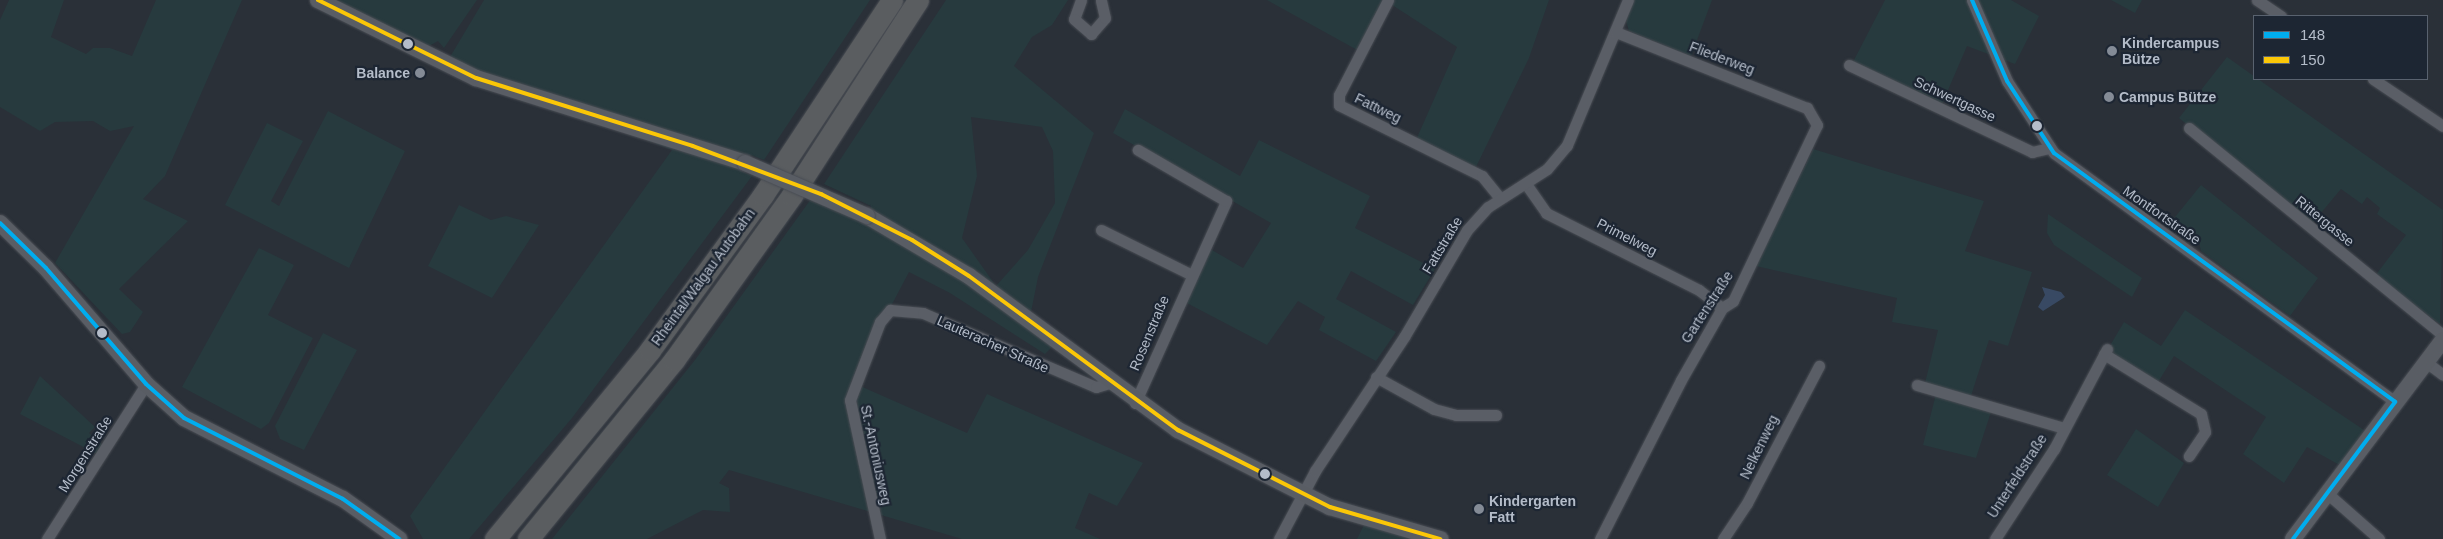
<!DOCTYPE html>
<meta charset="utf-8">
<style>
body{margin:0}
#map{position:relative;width:2443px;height:539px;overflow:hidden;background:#2a3038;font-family:Arial,sans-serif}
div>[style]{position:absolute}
.green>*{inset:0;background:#273a3e}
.water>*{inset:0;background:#384963}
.roads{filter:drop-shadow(0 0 1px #484c53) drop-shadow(0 0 1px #484c53)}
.street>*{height:11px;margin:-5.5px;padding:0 5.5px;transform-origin:5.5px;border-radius:5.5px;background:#5a5e66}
.secondary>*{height:16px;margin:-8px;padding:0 8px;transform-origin:8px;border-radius:8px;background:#595d64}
.highway>*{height:21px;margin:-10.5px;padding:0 10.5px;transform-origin:10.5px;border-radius:10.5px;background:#5a5d60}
.bridges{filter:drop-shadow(0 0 1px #484c53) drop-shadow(0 0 1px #484c53)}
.secondary-bridge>*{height:16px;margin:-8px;padding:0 8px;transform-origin:8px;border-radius:8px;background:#595d64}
.bus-1>*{height:4px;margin:-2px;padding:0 2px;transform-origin:2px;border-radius:2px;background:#00adef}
.bus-2>*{height:4px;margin:-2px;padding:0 2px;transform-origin:2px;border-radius:2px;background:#fbc707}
.dots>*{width:14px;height:14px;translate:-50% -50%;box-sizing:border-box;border:2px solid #1d2633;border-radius:50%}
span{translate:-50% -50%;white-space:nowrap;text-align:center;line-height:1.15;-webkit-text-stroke:4.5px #1d2633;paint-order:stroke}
.poi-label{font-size:14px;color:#b4bcc9;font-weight:700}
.left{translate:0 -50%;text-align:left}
.right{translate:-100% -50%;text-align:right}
.street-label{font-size:14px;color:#b4bcc9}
.legend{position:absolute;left:2253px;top:15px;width:175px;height:65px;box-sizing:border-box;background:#1d2633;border:1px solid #59626f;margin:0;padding:6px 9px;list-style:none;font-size:15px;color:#b4bcc9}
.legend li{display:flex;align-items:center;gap:10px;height:25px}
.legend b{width:25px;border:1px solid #59626f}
</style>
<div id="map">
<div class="green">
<div style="clip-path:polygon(9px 0,64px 0,51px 37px,86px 54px,93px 48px,110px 48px,132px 56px,156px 0,242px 0,165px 176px,143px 199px,188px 221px,119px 289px,143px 312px,130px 332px,122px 334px,55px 263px,134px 126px,110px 131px,93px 121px,55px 122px,40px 131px,0 107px,0 20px)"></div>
<div style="clip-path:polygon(331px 0,477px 0,444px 48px,438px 41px,429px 46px)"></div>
<div style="clip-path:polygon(484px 0,870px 0,764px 160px,751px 155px,740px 170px,752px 176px,572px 418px,469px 539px,423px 539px,410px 516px,672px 150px,447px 62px)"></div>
<div style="clip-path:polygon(evenodd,946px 0,1068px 0,1052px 25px,1032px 37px,1014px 66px,1094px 133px,1038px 277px,1029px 322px,1056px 343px,1045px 354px,950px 293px,909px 272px,851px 382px,967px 433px,987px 394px,1143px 463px,1117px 506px,1089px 493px,1075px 528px,1100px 539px,962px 539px,729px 470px,719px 483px,729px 488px,730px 512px,703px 510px,647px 539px,552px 539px,695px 360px,811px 199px,863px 223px,871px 206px,824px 184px,946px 0,971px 117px,1042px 127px,1053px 151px,1055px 203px,1028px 250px,996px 286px,962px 238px,977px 176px,971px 117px)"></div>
<div style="clip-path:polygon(1267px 0,1549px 0,1529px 58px,1475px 169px,1416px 140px,1457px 47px,1386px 1px,1359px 51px)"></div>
<div style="clip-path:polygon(1633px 0,1712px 0,1691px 56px,1629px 31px,1626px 20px)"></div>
<div style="clip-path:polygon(1885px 0,2011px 0,2039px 16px,2015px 64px,1967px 46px,1942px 104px,1853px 62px)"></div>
<div style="clip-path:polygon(2111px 0,2142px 0,2135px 13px)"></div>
<div style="clip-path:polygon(2227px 57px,2443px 210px,2440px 324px,2375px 276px,2406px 235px,2377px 214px,2380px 208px,2367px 197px,2362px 204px,2341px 189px,2310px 226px,2179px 118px)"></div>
<div style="clip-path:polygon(1125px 109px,1240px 176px,1259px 140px,1370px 196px,1355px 228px,1435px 269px,1413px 305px,1351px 271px,1336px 299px,1396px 332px,1376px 361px,1319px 330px,1325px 317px,1298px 301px,1267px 345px,1181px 300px,1205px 246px,1243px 268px,1271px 223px,1113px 133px)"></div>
<div style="clip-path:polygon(328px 111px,405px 151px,349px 268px,225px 205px,267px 123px,303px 141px,271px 201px,279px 206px)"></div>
<div style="clip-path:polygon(1813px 149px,1984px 201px,1965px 251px,2032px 272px,2008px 346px,1989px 340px,1969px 402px,1992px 409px,1976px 458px,1923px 445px,1936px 394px,1925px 383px,1938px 330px,1892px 322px,1897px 298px,1756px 266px)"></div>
<div style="clip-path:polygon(2201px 185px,2318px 278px,2290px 316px,2201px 251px,2199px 242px,2171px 222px)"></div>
<div style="clip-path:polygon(459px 205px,491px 220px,506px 216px,539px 225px,492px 298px,428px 266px)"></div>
<div style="clip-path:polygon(2048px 214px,2142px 278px,2132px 297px,2054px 245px,2047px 233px)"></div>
<div style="clip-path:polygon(259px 248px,294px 265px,268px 315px,313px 338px,269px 423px,261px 429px,182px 387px)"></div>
<div style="clip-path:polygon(2185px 310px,2370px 434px,2345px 468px,2307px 447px,2284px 483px,2243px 454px,2266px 417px,2174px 356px,2157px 384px,2105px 354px,2124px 322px,2161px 346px)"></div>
<div style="clip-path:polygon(323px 333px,357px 350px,304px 450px,280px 439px,275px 426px)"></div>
<div style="clip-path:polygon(40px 376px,95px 427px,89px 433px,103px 445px,97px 454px,20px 414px)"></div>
<div style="clip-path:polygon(2136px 429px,2184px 463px,2158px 507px,2107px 475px)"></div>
<div style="clip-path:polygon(1364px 525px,1412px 539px,1357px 539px)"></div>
</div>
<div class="water">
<div style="clip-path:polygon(2042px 287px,2061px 292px,2065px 297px,2043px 311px,2038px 307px,2045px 295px)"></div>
</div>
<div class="roads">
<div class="street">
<div style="left:1081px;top:0;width:20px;rotate:110deg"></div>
<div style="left:1074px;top:19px;width:23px;rotate:41deg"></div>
<div style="left:1091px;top:34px;width:21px;rotate:-49deg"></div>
<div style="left:1105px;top:18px;width:18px;rotate:-103deg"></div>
<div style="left:1388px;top:0;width:107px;rotate:117.3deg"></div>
<div style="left:1339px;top:95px;width:10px;rotate:90deg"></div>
<div style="left:1339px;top:105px;width:160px;rotate:26.4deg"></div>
<div style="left:1482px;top:176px;width:28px;rotate:51deg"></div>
<div style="left:1972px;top:0;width:88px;rotate:66.6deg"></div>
<div style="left:2007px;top:81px;width:86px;rotate:56.9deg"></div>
<div style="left:2054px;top:153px;width:422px;rotate:36.1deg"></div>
<div style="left:2257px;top:0;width:29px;rotate:34deg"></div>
<div style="left:1849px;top:65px;width:203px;rotate:25.4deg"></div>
<div style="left:2032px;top:152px;width:18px;rotate:-13deg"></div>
<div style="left:2373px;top:79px;width:84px;rotate:33.9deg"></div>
<div style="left:2189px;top:128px;width:328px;rotate:39.2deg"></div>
<div style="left:1526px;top:184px;width:35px;rotate:55deg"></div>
<div style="left:1546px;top:213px;width:171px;rotate:26.7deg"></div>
<div style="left:1699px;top:290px;width:29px;rotate:38deg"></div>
<div style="left:1101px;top:230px;width:99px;rotate:26.3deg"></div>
<div style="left:2104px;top:354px;width:114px;rotate:31.7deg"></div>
<div style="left:2201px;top:414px;width:18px;rotate:77deg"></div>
<div style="left:2205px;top:432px;width:29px;rotate:124deg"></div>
<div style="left:2426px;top:362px;width:21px;rotate:37deg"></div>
<div style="left:1376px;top:377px;width:66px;rotate:28.9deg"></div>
<div style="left:1434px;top:409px;width:23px;rotate:15deg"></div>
<div style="left:1456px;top:415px;width:40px"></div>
<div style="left:1917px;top:385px;width:153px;rotate:16.3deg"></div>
<div style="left:1135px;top:403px;width:222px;rotate:-65.7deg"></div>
<div style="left:1226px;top:201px;width:102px;rotate:-149.9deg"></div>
<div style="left:2328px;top:494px;width:68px;rotate:41.4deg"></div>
<div style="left:47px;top:539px;width:184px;rotate:-57.4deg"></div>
<div style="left:880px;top:539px;width:142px;rotate:-102.2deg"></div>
<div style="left:850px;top:400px;width:84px;rotate:-69deg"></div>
<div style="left:880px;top:322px;width:16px;rotate:-50deg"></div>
<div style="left:890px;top:310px;width:33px;rotate:5deg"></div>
<div style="left:923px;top:313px;width:188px;rotate:23.2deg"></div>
<div style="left:1096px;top:387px;width:14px;rotate:-17deg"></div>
<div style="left:1279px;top:539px;width:77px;rotate:-62.1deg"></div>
<div style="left:1315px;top:471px;width:161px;rotate:-56.4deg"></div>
<div style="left:1404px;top:337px;width:124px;rotate:-59.5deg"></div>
<div style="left:1467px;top:230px;width:31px;rotate:-48deg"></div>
<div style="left:1488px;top:207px;width:70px;rotate:-32.8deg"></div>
<div style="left:1547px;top:169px;width:31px;rotate:-50deg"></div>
<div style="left:1567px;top:145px;width:157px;rotate:-67.2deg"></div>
<div style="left:1600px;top:539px;width:178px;rotate:-63deg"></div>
<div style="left:1681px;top:380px;width:83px;rotate:-60.3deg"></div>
<div style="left:1722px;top:308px;width:13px;rotate:-32deg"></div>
<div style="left:1733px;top:301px;width:195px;rotate:-64.5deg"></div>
<div style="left:1817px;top:125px;width:20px;rotate:-120deg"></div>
<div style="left:1807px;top:108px;width:206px;rotate:-158.3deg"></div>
<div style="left:1723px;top:539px;width:43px;rotate:-56.3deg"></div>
<div style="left:1747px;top:503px;width:155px;rotate:-62.3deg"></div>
<div style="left:1995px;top:539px;width:108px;rotate:-56.8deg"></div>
<div style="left:2054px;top:449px;width:113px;rotate:-62.1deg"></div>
</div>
<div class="secondary">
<div style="left:318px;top:0;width:176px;rotate:26.3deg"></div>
<div style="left:476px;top:78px;width:282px;rotate:17.5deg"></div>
<div style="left:867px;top:216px;width:118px;rotate:30.5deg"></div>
<div style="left:969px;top:276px;width:260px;rotate:36.4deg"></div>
<div style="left:1178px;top:430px;width:170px;rotate:26.9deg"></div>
<div style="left:1330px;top:507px;width:115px;rotate:16.2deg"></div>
<div style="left:0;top:223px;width:64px;rotate:44.4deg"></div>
<div style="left:46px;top:268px;width:153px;rotate:49.2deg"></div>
<div style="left:146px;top:384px;width:51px;rotate:41.8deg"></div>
<div style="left:184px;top:418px;width:178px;rotate:27deg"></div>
<div style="left:343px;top:499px;width:69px;rotate:35.5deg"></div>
<div style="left:2293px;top:539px;width:249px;rotate:-53deg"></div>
</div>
<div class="highway">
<div style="left:495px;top:539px;width:244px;rotate:-50.6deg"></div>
<div style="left:650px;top:350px;width:192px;rotate:-53.9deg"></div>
<div style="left:763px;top:195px;width:234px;rotate:-56.5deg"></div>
<div style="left:528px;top:539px;width:231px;rotate:-50.8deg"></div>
<div style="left:674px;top:360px;width:203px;rotate:-54.4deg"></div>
<div style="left:792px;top:195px;width:232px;rotate:-57.1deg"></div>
</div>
</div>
<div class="bridges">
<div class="secondary-bridge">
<div style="left:745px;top:163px;width:133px;rotate:23.5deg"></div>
</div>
</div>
<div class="bus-1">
<div style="left:1972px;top:0;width:88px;rotate:66.6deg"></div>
<div style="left:2007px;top:81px;width:86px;rotate:56.9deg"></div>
<div style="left:2054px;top:153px;width:422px;rotate:36.1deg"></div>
<div style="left:0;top:223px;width:64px;rotate:44.4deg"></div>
<div style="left:46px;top:268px;width:153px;rotate:49.2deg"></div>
<div style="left:146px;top:384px;width:51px;rotate:41.8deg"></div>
<div style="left:184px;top:418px;width:178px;rotate:27deg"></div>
<div style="left:343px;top:499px;width:69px;rotate:35.5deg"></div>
<div style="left:2293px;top:539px;width:171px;rotate:-53.3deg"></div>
</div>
<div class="bus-2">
<div style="left:318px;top:0;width:176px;rotate:26.3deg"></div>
<div style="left:476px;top:78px;width:227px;rotate:17.4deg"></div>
<div style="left:693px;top:146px;width:137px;rotate:20.6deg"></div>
<div style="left:821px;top:194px;width:102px;rotate:26.8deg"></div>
<div style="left:912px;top:240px;width:67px;rotate:32.3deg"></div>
<div style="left:969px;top:276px;width:260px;rotate:36.4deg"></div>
<div style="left:1178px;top:430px;width:170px;rotate:26.9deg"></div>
<div style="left:1330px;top:507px;width:115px;rotate:16.2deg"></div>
</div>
<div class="dots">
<div style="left:408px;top:44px;background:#b4bcc9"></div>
<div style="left:2112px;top:51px;background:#848b96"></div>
<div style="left:420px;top:73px;background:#848b96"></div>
<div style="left:2109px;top:97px;background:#848b96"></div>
<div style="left:2037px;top:126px;background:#b4bcc9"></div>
<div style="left:102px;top:333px;background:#b4bcc9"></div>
<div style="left:1265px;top:474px;background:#b4bcc9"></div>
<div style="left:1479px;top:509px;background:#848b96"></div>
</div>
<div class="poi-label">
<span class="left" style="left:2122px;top:51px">Kindercampus<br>Bütze</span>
<span class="right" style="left:410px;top:73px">Balance</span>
<span class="left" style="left:2119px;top:97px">Campus Bütze</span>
<span class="left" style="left:1489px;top:509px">Kindergarten<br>Fatt</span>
</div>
<div class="street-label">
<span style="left:1722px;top:58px;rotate:21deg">Fliederweg</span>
<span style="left:1955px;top:99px;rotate:25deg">Schwertgasse</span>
<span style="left:1378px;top:108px;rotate:26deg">Fattweg</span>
<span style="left:2162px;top:215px;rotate:35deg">Montfortstraße</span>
<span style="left:2325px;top:221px;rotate:39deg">Rittergasse</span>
<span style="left:1627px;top:237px;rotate:27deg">Primelweg</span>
<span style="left:1442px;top:245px;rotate:-59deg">Fattstraße</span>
<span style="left:703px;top:277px;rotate:-54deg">Rheintal/Walgau Autobahn</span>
<span style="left:1707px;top:307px;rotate:-57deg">Gartenstraße</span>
<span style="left:1149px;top:333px;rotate:-67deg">Rosenstraße</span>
<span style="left:993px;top:344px;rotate:24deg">Lauteracher Straße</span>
<span style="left:1759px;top:447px;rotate:-64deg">Nelkenweg</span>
<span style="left:85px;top:454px;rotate:-58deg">Morgenstraße</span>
<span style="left:876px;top:455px;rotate:78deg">St.-Antoniusweg</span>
<span style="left:2017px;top:476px;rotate:-57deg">Unterfeldstraße</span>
</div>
<ul class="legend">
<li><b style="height:6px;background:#00adef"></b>148</li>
<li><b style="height:6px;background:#fbc707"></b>150</li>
</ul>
</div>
